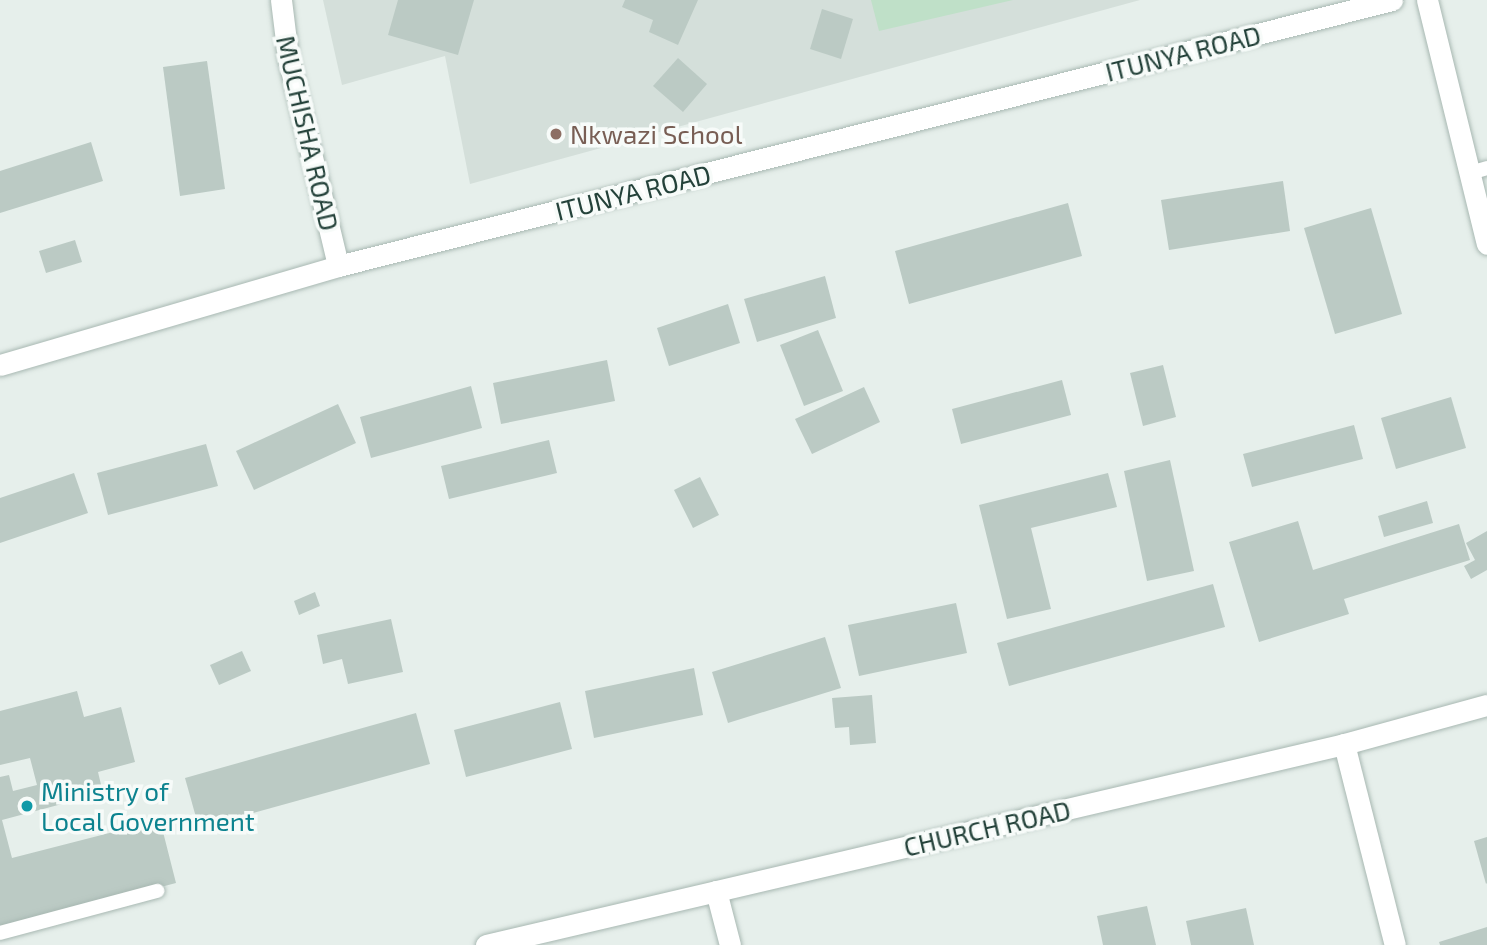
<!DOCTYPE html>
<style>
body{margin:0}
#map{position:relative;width:1487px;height:945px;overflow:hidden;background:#e6efeb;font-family:"Exo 2",sans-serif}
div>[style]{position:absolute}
.built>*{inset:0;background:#d4dfda}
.green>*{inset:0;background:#bfe0c8}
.building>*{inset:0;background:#bbcac4}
.roads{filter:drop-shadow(0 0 2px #a8b8b2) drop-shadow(0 0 2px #a8b8b2)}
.service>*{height:14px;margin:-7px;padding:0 7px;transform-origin:7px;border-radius:7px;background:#fff}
.minor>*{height:21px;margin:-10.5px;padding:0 10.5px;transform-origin:10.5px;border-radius:10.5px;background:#fff}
.secondary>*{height:21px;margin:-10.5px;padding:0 10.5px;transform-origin:10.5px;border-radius:10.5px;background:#fff}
.dots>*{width:19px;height:19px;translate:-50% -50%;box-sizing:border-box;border:4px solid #f7fbf9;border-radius:50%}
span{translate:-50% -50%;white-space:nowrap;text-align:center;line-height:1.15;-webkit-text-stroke:7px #f7fbf9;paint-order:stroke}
.street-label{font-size:26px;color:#24423a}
.education-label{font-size:26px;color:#785e54}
.left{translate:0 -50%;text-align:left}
.culture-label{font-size:26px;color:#0d838f}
</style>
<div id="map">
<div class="built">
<div style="clip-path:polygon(323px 0,1140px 0,470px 184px,445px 56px,342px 85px)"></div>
</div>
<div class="green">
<div style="clip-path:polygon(871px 0,1013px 0,879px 31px)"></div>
</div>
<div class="building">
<div style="clip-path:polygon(398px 0,474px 0,458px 55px,388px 35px)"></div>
<div style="clip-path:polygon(625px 0,698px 0,678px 45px,649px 32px,653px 20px,622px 7px)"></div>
<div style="clip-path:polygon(822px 9px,853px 19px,841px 59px,810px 49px)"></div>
<div style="clip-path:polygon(678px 58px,707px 84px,683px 112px,653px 86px)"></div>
<div style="clip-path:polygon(207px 61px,225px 189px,180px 196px,163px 67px)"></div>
<div style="clip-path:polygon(91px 142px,103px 181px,0 213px,0 171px)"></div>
<div style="clip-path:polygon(1283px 181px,1290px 231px,1169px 250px,1161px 200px)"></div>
<div style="clip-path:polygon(1068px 203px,1082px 256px,909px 304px,895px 251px)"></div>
<div style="clip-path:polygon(1371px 208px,1402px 314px,1335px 334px,1304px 228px)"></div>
<div style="clip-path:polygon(75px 240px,82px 262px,46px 273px,39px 251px)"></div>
<div style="clip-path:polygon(825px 276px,836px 318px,757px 342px,744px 299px)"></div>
<div style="clip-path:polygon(728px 304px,740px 343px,669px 366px,657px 328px)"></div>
<div style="clip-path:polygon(818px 330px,843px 391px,804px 406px,780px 345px)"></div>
<div style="clip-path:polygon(607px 360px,615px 401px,501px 424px,493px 383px)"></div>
<div style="clip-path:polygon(1163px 365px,1176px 417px,1143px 426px,1130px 373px)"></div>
<div style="clip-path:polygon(1062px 380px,1071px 415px,961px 444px,952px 409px)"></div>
<div style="clip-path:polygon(471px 386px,482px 428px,371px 458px,360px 417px)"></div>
<div style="clip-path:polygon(864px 387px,880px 422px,812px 454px,795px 419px)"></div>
<div style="clip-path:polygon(1451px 397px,1466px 448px,1396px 469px,1381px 418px)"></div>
<div style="clip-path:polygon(338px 404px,356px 443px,254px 490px,236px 451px)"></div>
<div style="clip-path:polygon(1354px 425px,1363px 459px,1252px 487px,1243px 454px)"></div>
<div style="clip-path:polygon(549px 440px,557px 473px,449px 499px,441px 466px)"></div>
<div style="clip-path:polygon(206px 444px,218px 486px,108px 515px,97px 473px)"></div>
<div style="clip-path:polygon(1170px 460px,1194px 571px,1147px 581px,1124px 471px)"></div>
<div style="clip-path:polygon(74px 473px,88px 513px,0 543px,0 498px)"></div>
<div style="clip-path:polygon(1108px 473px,1117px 507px,1031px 528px,1051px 609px,1007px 619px,979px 505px)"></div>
<div style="clip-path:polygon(700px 477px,719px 515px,693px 528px,674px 490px)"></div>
<div style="clip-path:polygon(1427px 501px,1433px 523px,1384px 537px,1378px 516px)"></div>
<div style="clip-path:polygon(1298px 521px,1313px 570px,1459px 524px,1470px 560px,1344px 599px,1349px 614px,1259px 642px,1229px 542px)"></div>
<div style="clip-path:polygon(1487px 531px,1487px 570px,1471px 579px,1464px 566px,1475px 560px,1466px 543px)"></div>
<div style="clip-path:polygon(1213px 584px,1225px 627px,1009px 686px,997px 643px)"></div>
<div style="clip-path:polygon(315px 592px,320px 606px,299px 615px,294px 601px)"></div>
<div style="clip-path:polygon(956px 603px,967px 653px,859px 676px,848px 625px)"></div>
<div style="clip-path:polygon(391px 619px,403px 672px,348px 684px,342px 659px,323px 664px,317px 635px)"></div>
<div style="clip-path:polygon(825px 637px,841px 688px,728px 723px,712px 672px)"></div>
<div style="clip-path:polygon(242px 651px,251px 671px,219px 685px,210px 665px)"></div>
<div style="clip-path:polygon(694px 668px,703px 715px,594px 738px,585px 691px)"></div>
<div style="clip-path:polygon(77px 691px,84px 717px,121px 707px,135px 762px,98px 772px,103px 793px,2px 820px,12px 858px,160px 820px,176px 883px,0 929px,0 777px,9px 775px,13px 791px,37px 785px,30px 758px,0 765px,0 711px)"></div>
<div style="clip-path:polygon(872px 695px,876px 743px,850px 745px,849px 727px,835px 728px,832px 698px)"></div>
<div style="clip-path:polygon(560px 702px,572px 749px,466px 777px,454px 730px)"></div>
<div style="clip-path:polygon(416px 713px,430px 764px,199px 828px,185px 778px)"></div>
<div style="clip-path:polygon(1487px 837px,1487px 883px,1486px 884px,1474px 841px)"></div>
<div style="clip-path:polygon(1147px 906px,1156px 945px,1103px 945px,1097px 916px)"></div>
<div style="clip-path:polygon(1246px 908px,1254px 945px,1191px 945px,1186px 921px)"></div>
<div style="clip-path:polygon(1487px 927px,1487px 945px,1440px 945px,1439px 942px)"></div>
</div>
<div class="roads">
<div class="service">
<div style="left:1470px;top:173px;width:18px;rotate:-16deg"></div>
<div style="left:0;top:933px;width:163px;rotate:-15deg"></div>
</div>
<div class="minor">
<div style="left:281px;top:0;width:57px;rotate:83deg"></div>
<div style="left:288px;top:57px;width:215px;rotate:76.5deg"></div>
<div style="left:1427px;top:0;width:251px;rotate:76.2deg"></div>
<div style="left:0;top:365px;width:352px;rotate:-16.3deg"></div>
<div style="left:338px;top:266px;width:1087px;rotate:-14.16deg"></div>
<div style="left:1344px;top:744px;width:207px;rotate:75.8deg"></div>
<div style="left:716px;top:891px;width:56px;rotate:75.5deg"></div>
</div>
<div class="secondary">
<div style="left:486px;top:945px;width:881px;rotate:-13.18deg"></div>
<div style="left:1344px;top:744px;width:148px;rotate:-15.3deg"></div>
</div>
</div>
<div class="dots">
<div style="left:556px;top:134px;background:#8d6e63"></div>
<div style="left:27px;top:806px;background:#0f9aa8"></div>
</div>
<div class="street-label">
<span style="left:1183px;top:53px;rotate:-14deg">ITUNYA ROAD</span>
<span style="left:308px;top:133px;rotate:77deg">MUCHISHA ROAD</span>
<span style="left:633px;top:192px;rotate:-14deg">ITUNYA ROAD</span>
<span style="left:987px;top:828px;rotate:-13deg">CHURCH ROAD</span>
</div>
<div class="education-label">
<span class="left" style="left:570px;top:134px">Nkwazi School</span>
</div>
<div class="culture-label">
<span class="left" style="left:41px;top:806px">Ministry of<br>Local Government</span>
</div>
</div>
